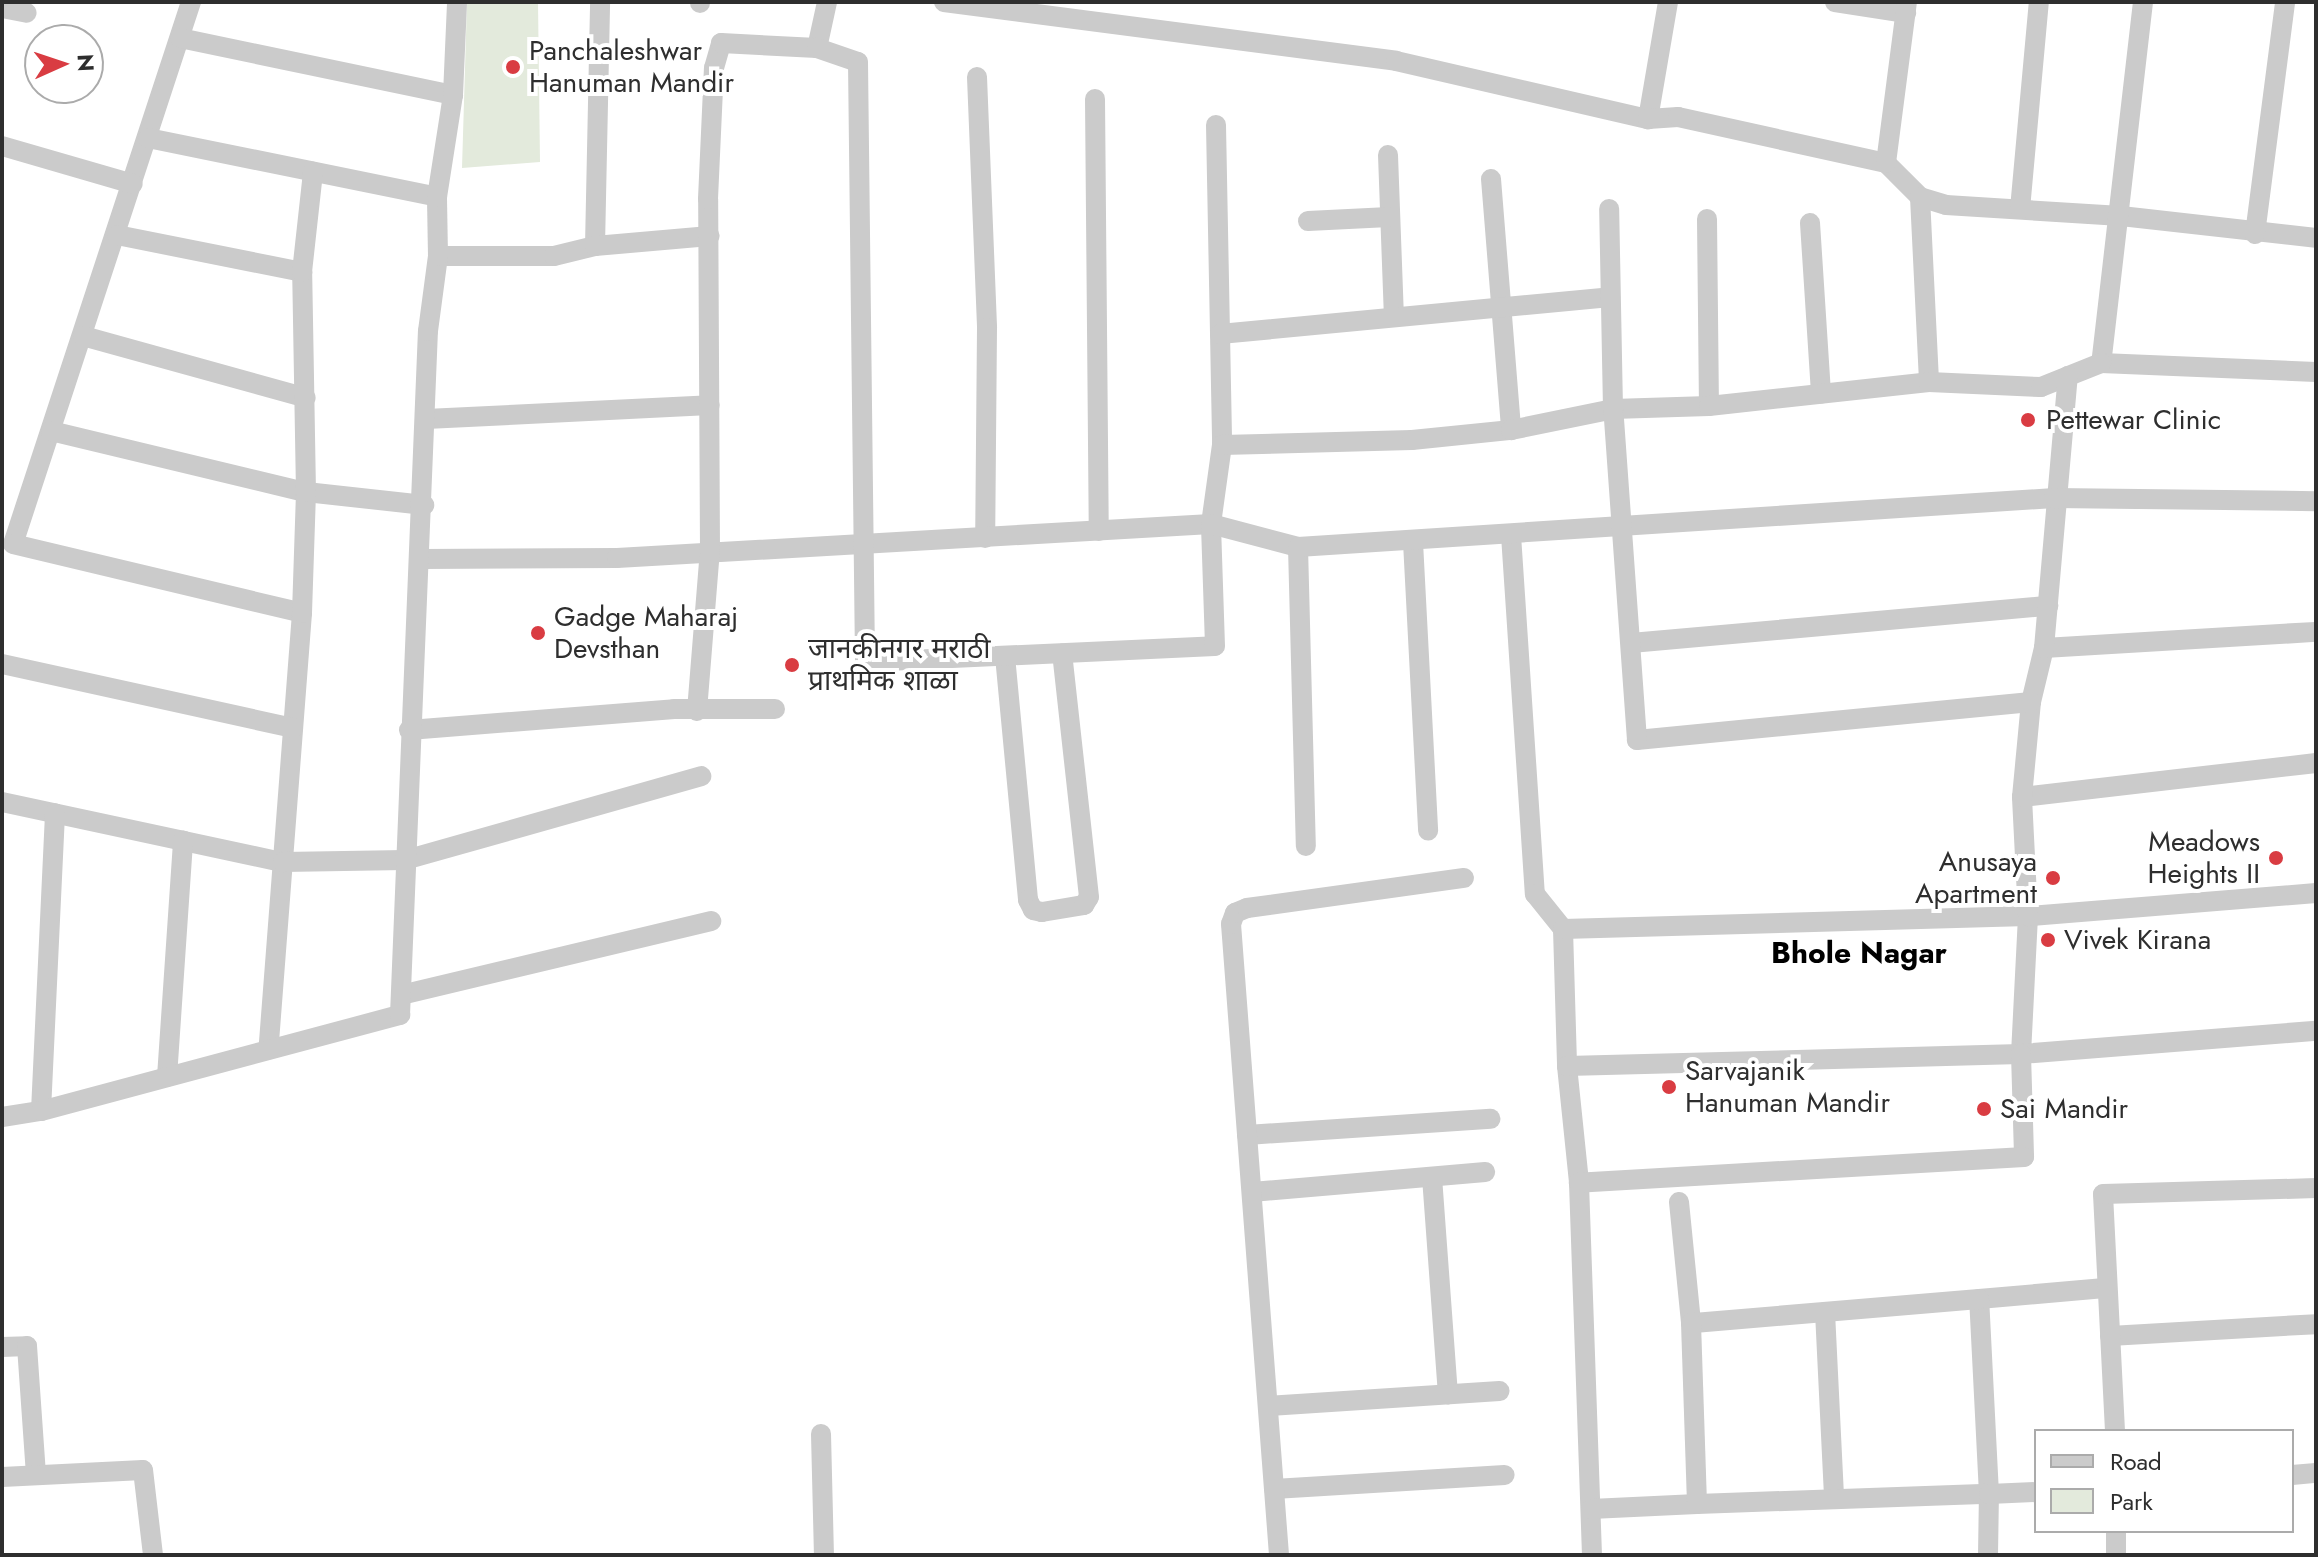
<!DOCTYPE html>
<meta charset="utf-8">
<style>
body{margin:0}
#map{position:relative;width:2318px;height:1557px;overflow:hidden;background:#fff;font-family:Jost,"Noto Sans Devanagari",sans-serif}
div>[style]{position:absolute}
.green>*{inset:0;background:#e3eadc}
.street>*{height:20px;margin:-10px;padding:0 10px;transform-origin:10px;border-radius:10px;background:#cbcbcb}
.dots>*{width:22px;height:22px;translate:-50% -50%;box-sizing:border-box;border:4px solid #fff;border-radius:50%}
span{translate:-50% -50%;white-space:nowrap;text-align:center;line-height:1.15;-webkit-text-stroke:8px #fff;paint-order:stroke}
.poi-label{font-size:28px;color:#2e2e2e}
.left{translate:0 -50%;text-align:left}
.right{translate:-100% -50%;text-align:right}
.neighbourhood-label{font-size:30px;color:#000;font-weight:700}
.frame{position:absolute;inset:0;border:4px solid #2e2e2e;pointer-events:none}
.legend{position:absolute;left:2034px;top:1429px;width:260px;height:104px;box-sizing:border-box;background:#fff;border:2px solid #ababab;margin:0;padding:10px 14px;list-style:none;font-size:24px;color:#2e2e2e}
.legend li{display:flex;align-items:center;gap:16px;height:40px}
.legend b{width:40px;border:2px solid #ababab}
.north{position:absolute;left:24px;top:24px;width:80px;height:80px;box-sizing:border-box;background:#fff;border:2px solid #ababab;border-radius:50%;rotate:87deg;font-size:22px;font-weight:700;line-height:32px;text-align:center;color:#2e2e2e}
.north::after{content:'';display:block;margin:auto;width:28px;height:36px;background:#d93c42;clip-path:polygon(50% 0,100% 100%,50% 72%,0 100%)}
</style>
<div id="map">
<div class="green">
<div style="clip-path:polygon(467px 2px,538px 2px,540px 162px,462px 168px)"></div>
</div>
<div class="street">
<div style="left:191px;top:2px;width:570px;rotate:108.18deg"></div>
<div style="left:13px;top:544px;width:297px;rotate:13.4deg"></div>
<div style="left:302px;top:613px;width:438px;rotate:94.4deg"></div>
<div style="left:944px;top:2px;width:456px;rotate:7.4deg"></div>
<div style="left:1396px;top:61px;width:259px;rotate:13deg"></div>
<div style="left:1668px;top:2px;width:119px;rotate:99.7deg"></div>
<div style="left:1648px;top:119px;width:30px;rotate:-4deg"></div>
<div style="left:1678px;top:117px;width:213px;rotate:12.5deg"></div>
<div style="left:1886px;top:163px;width:48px;rotate:45deg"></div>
<div style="left:1920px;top:197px;width:27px;rotate:17deg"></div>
<div style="left:1946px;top:205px;width:175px;rotate:3.6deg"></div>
<div style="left:2121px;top:216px;width:196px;rotate:6.4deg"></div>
<div style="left:1835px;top:2px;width:72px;rotate:8.8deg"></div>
<div style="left:2143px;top:2px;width:363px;rotate:96.6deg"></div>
<div style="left:2101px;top:363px;width:215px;rotate:2.4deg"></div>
<div style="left:700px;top:3px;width:1px;rotate:-90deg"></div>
<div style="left:2px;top:8px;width:25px;rotate:11deg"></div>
<div style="left:180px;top:38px;width:279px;rotate:11.8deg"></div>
<div style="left:817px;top:48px;width:47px;rotate:-77.7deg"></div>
<div style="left:977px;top:77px;width:251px;rotate:87.7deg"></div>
<div style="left:987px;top:328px;width:210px;rotate:90.5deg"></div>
<div style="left:1095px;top:99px;width:432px;rotate:89.5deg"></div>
<div style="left:1216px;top:125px;width:320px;rotate:88.9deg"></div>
<div style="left:148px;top:138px;width:295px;rotate:11.5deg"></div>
<div style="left:2px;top:146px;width:136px;rotate:16.2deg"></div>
<div style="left:1388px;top:155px;width:162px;rotate:87.9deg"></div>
<div style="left:1886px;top:163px;width:162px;rotate:-82.6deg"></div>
<div style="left:1491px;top:179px;width:252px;rotate:85.4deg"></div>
<div style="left:1920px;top:197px;width:185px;rotate:87.2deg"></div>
<div style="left:2020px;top:209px;width:208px;rotate:-84.8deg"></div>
<div style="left:1707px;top:219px;width:187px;rotate:89.4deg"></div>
<div style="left:1308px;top:221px;width:81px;rotate:-2.8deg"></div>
<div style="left:1810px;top:223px;width:171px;rotate:86.3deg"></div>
<div style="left:2255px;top:234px;width:234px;rotate:-82.6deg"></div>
<div style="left:117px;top:235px;width:189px;rotate:11.3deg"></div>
<div style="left:595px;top:246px;width:244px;rotate:-88.8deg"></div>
<div style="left:438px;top:256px;width:116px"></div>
<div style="left:554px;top:256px;width:42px;rotate:-13.7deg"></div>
<div style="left:595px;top:246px;width:115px;rotate:-5deg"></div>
<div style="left:1220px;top:334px;width:392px;rotate:-5.4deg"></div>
<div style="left:83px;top:336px;width:231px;rotate:15.5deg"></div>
<div style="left:426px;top:419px;width:284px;rotate:-2.8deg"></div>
<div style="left:51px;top:431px;width:262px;rotate:13.5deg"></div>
<div style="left:306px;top:492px;width:119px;rotate:6.3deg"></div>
<div style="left:1511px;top:535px;width:360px;rotate:86.2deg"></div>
<div style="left:1535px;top:894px;width:45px;rotate:51.3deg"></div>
<div style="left:1563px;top:929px;width:137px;rotate:88.3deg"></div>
<div style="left:1567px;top:1066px;width:118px;rotate:84.1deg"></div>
<div style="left:1579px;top:1183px;width:372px;rotate:88deg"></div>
<div style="left:1413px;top:542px;width:289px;rotate:87deg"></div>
<div style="left:1298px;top:547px;width:299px;rotate:88.5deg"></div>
<div style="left:422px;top:559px;width:195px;rotate:-0.3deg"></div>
<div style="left:617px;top:558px;width:595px;rotate:-3.28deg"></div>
<div style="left:1211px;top:524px;width:80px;rotate:-82.1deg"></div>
<div style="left:1222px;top:445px;width:190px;rotate:-1.5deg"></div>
<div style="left:1412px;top:440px;width:100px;rotate:-5.8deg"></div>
<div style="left:1511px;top:430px;width:104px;rotate:-11.6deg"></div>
<div style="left:1613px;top:409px;width:96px;rotate:-1.8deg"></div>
<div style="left:1709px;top:406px;width:221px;rotate:-6.2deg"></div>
<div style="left:1929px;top:382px;width:112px;rotate:2.6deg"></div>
<div style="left:2041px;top:387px;width:65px;rotate:-21.8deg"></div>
<div style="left:302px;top:613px;width:121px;rotate:-88.1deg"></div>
<div style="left:306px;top:492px;width:220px;rotate:-91deg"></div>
<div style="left:302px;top:272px;width:101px;rotate:-83.7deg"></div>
<div style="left:1631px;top:643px;width:419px;rotate:-5.1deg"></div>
<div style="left:2044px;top:648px;width:272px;rotate:-3.4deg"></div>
<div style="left:1005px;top:656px;width:245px;rotate:84.6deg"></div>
<div style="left:1028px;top:900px;width:11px;rotate:63deg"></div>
<div style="left:1033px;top:910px;width:9px;rotate:13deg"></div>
<div style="left:1042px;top:912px;width:43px;rotate:-9.5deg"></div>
<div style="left:1084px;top:905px;width:9px;rotate:-58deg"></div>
<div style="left:1089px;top:897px;width:245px;rotate:-96.3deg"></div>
<div style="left:2px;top:664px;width:298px;rotate:12.4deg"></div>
<div style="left:2031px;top:702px;width:56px;rotate:-76.5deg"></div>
<div style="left:2044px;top:648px;width:273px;rotate:-85deg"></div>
<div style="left:697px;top:711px;width:161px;rotate:-85.4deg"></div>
<div style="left:710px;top:551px;width:352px;rotate:-90.3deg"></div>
<div style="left:708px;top:199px;width:131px;rotate:-87.4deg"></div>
<div style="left:714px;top:68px;width:26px;rotate:-74deg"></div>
<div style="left:721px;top:43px;width:96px;rotate:3deg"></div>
<div style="left:817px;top:48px;width:43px;rotate:18.9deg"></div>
<div style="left:858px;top:62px;width:600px;rotate:89.33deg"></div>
<div style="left:865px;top:662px;width:350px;rotate:-2.6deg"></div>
<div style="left:1215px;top:646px;width:122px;rotate:-91.9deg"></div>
<div style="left:1211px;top:524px;width:90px;rotate:14.8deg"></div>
<div style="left:1298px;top:547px;width:758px;rotate:-3.71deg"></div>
<div style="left:2054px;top:498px;width:262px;rotate:0.7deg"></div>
<div style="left:409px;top:730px;width:266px;rotate:-4.5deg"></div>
<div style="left:674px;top:709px;width:101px"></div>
<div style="left:2022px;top:797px;width:296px;rotate:-6.6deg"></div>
<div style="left:2px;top:802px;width:287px;rotate:12.1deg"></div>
<div style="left:283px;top:862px;width:122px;rotate:-0.9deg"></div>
<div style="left:405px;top:860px;width:308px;rotate:-15.8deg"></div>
<div style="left:2316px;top:893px;width:289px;rotate:175.4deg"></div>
<div style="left:2028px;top:916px;width:138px;rotate:92.9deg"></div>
<div style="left:2021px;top:1054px;width:296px;rotate:-4.5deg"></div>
<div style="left:1563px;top:929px;width:465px;rotate:-1.6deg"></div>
<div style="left:2028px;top:916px;width:119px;rotate:-92.9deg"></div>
<div style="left:2022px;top:797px;width:95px;rotate:-84.6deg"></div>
<div style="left:2031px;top:702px;width:396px;rotate:174.5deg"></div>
<div style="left:1637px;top:740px;width:332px;rotate:-94.1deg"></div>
<div style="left:1613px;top:409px;width:200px;rotate:-91.1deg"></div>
<div style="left:401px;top:995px;width:319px;rotate:-13.4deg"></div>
<div style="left:1567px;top:1066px;width:454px;rotate:-1.5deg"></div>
<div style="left:2021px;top:1054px;width:103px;rotate:88.3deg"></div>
<div style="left:2024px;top:1157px;width:446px;rotate:176.7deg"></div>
<div style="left:167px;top:1077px;width:237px;rotate:-86.1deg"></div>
<div style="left:41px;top:1111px;width:298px;rotate:-87.3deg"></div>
<div style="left:2px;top:1117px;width:39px;rotate:-9deg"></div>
<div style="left:41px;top:1111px;width:372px;rotate:-15deg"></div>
<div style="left:400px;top:1015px;width:685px;rotate:-87.66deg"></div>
<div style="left:428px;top:331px;width:76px;rotate:-82.4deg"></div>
<div style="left:438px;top:256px;width:59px;rotate:-91deg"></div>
<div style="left:437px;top:197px;width:103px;rotate:-81.1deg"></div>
<div style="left:453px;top:95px;width:93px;rotate:-87.5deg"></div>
<div style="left:1247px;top:1135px;width:244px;rotate:-3.8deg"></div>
<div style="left:1432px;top:1177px;width:218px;rotate:85.8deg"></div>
<div style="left:1252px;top:1192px;width:234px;rotate:-4.9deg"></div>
<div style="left:1679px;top:1202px;width:122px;rotate:84.3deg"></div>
<div style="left:1979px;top:1299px;width:126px;rotate:-5deg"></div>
<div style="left:1825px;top:1312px;width:187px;rotate:87.2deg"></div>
<div style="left:2110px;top:1336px;width:206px;rotate:-3.3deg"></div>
<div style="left:2px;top:1347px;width:25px;rotate:-2deg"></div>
<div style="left:27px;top:1346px;width:129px;rotate:86deg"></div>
<div style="left:1268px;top:1406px;width:232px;rotate:-3.7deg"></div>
<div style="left:2115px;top:1431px;width:237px;rotate:-92.9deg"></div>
<div style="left:2103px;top:1194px;width:213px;rotate:-1.6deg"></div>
<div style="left:821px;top:1434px;width:121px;rotate:88.6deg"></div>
<div style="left:2292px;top:1475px;width:24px;rotate:-5deg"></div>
<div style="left:2px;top:1477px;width:141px;rotate:-2.8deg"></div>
<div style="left:143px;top:1470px;width:86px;rotate:83.3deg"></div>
<div style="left:1274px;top:1489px;width:231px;rotate:-3.5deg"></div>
<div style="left:1591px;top:1509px;width:106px;rotate:-2.7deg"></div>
<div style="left:2116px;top:1531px;width:24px;rotate:90deg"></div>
<div style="left:1279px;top:1555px;width:633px;rotate:-94.35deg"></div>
<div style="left:1231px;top:924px;width:12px;rotate:-70deg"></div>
<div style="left:1235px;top:913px;width:13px;rotate:-23deg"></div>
<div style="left:1247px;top:908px;width:219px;rotate:-7.9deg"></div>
<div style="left:1988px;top:1555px;width:61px;rotate:-89.1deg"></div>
<div style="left:1989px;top:1494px;width:195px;rotate:-92.9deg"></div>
<div style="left:1979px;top:1299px;width:289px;rotate:175.2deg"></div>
<div style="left:1691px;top:1323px;width:181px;rotate:88.1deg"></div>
<div style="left:1697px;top:1504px;width:292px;rotate:-2deg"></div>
<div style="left:1989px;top:1494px;width:47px;rotate:-2.4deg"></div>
</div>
<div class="dots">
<div style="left:513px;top:67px;background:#d93c42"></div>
<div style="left:2028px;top:420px;background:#d93c42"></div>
<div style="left:538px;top:633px;background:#d93c42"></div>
<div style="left:792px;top:665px;background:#d93c42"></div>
<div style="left:2276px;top:858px;background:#d93c42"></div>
<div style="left:2053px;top:878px;background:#d93c42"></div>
<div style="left:2048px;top:940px;background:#d93c42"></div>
<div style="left:1669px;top:1087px;background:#d93c42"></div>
<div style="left:1984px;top:1109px;background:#d93c42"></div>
</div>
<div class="poi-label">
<span class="left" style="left:529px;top:67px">Panchaleshwar<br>Hanuman Mandir</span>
<span class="left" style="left:2046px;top:420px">Pettewar Clinic</span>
<span class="left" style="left:554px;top:633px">Gadge Maharaj<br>Devsthan</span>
<span class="left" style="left:808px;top:665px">जानकीनगर मराठी<br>प्राथमिक शाळा</span>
<span class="right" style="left:2260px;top:858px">Meadows<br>Heights II</span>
<span class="right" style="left:2037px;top:878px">Anusaya<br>Apartment</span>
<span class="left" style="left:2064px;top:940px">Vivek Kirana</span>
<span class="left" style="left:1685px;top:1087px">Sarvajanik<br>Hanuman Mandir</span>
<span class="left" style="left:2000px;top:1109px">Sai Mandir</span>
</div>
<div class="neighbourhood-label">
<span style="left:1859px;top:953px">Bhole Nagar</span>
</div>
<div class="frame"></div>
<ul class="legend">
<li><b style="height:10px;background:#cbcbcb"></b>Road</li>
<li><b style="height:22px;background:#e3eadc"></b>Park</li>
</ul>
<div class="north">N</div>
</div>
